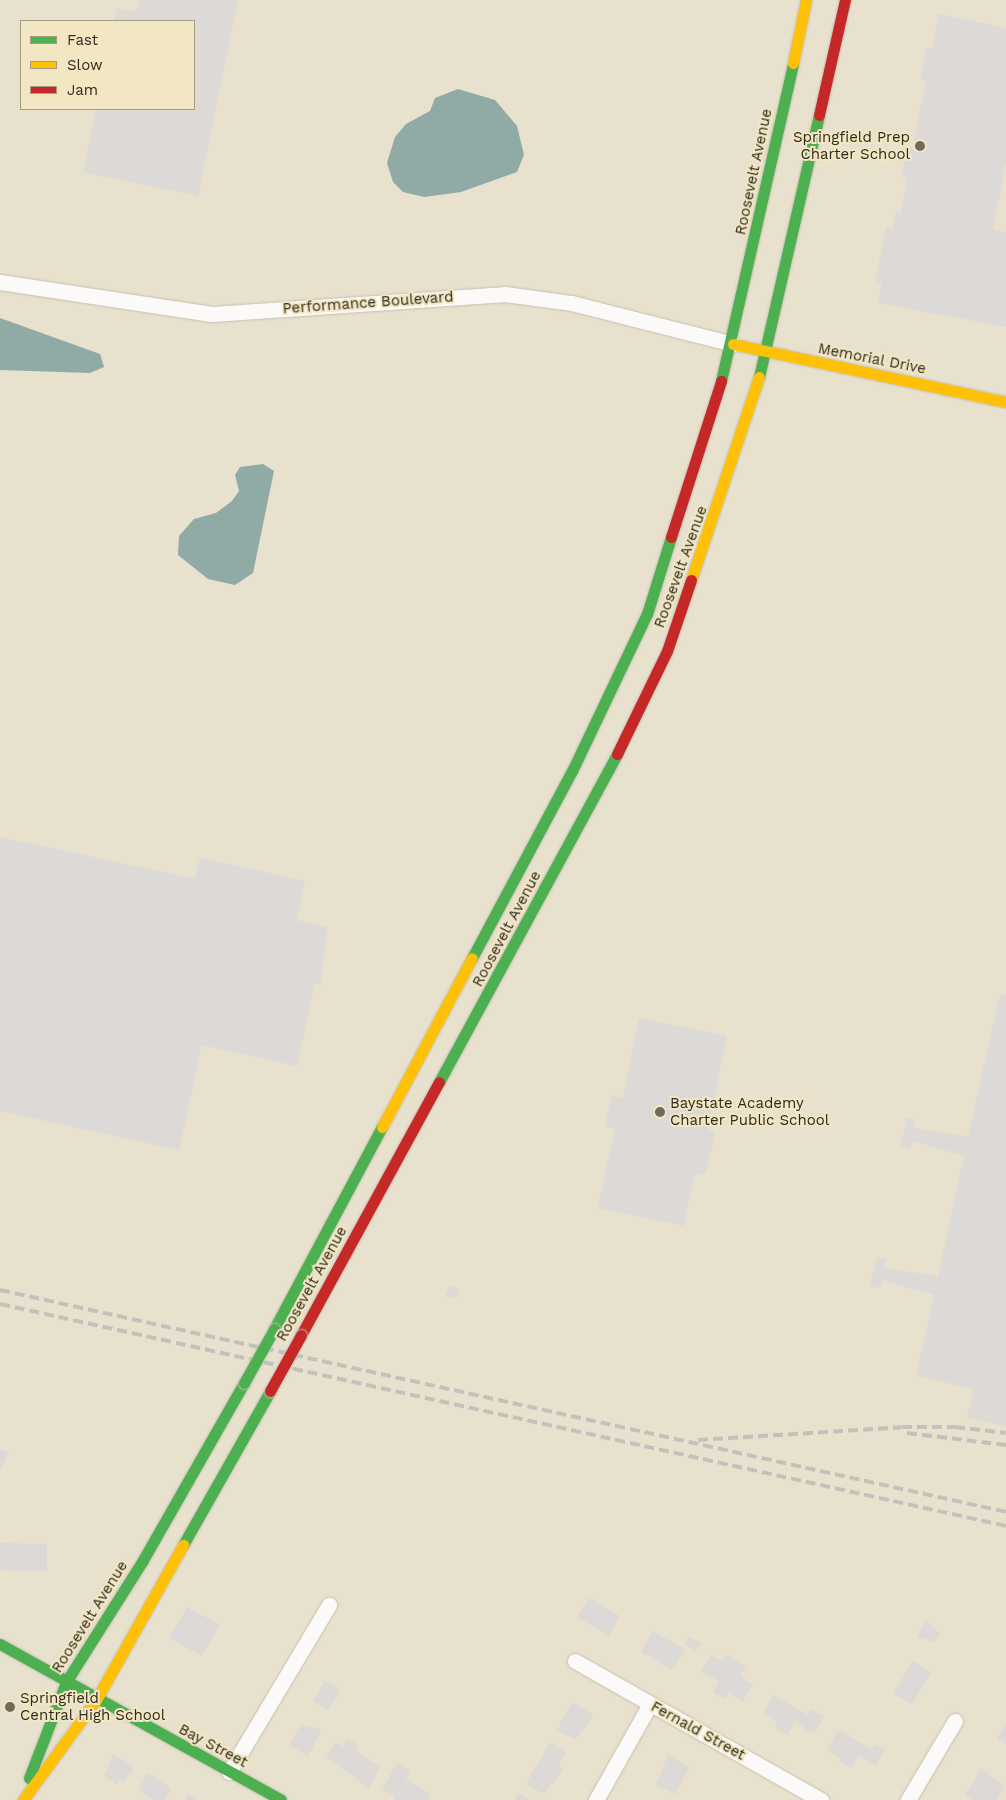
<!DOCTYPE html>
<style>
body{margin:0}
#map{position:relative;width:1006px;height:1800px;overflow:hidden;background:#e8e1ce;font-family:"Work Sans",sans-serif}
div>[style]{position:absolute}
.water>*{inset:0;background:#90aaa5}
.building>*{inset:0;background:#dcd9d7}
.roads{filter:drop-shadow(0 0 1px #c5c0b1) drop-shadow(0 0 1px #c5c0b1)}
.street>*{height:15px;margin:-7.5px;padding:0 7.5px;transform-origin:7.5px;border-radius:7.5px;background:#fcfaf8}
.fast>*{height:11px;margin:-5.5px;padding:0 5.5px;transform-origin:5.5px;border-radius:5.5px;background:#4caf50}
.slow>*{height:11px;margin:-5.5px;padding:0 5.5px;transform-origin:5.5px;border-radius:5.5px;background:#ffc107}
.jam>*{height:11px;margin:-5.5px;padding:0 5.5px;transform-origin:5.5px;border-radius:5.5px;background:#c62828}
.rail>*{height:4px;margin-top:-2px;transform-origin:0;background:repeating-linear-gradient(90deg,#c3c1bb 0 10px,transparent 0 15px)}
.bridges{filter:drop-shadow(0 0 1px #c5c2b8) drop-shadow(0 0 1px #c5c2b8)}
.fast-bridge>*{height:11px;margin:-5.5px;padding:0 5.5px;transform-origin:5.5px;border-radius:5.5px;background:#4caf50}
.jam-bridge>*{height:11px;margin:-5.5px;padding:0 5.5px;transform-origin:5.5px;border-radius:5.5px;background:#c62828}
.dots>*{width:14px;height:14px;translate:-50% -50%;box-sizing:border-box;border:2px solid #f2e6c3;border-radius:50%}
span{translate:-50% -50%;white-space:nowrap;text-align:center;line-height:1.15;-webkit-text-stroke:4px #f2e6c3;paint-order:stroke}
.poi-label{font-size:15px;color:#2f2a1d}
.right{translate:-100% -50%;text-align:right}
.left{translate:0 -50%;text-align:left}
.street-label{font-size:15px;color:#2f2a1d}
.legend{position:absolute;left:20px;top:20px;width:175px;height:90px;box-sizing:border-box;background:#f2e6c3;border:1px solid #a49b81;margin:0;padding:6px 9px;list-style:none;font-size:15px;color:#2f2a1d}
.legend li{display:flex;align-items:center;gap:10px;height:25px}
.legend b{width:25px;border:1px solid #a49b81}
</style>
<div id="map">
<div class="water">
<div style="clip-path:polygon(458px 89px,495px 100px,517px 126px,524px 155px,517px 172px,461px 192px,424px 197px,403px 192px,393px 182px,387px 163px,395px 137px,406px 124px,430px 111px,435px 98px)"></div>
<div style="clip-path:polygon(0 318px,100px 354px,104px 367px,90px 373px,0 370px)"></div>
<div style="clip-path:polygon(263px 464px,274px 471px,253px 573px,235px 585px,208px 579px,178px 555px,179px 536px,194px 519px,216px 513px,232px 501px,239px 491px,235px 475px,240px 467px)"></div>
</div>
<div class="building">
<div style="clip-path:polygon(139px 0,238px 0,198px 196px,83px 172px,96px 109px,194px 109px,194px 21px,114px 21px,117px 8px,136px 12px)"></div>
<div style="clip-path:polygon(939px 14px,1006px 28px,1006px 163px,993px 230px,1006px 232px,1006px 327px,878px 303px,882px 284px,875px 282px,886px 228px,892px 230px,896px 211px,901px 212px,907px 178px,902px 177px,906px 146px,913px 147px,926px 80px,920px 79px,926px 48px,932px 49px)"></div>
<div style="clip-path:polygon(0 837px,195px 879px,200px 858px,305px 881px,297px 920px,328px 927px,320px 985px,315px 983px,297px 1066px,202px 1045px,179px 1150px,0 1111px)"></div>
<div style="clip-path:polygon(1000px 994px,1006px 996px,1006px 1426px,967px 1418px,974px 1389px,916px 1376px,934px 1295px,882px 1280px,880px 1288px,870px 1286px,877px 1257px,886px 1259px,884px 1268px,938px 1276px,964px 1156px,912px 1141px,910px 1149px,900px 1147px,907px 1118px,915px 1120px,913px 1128px,968px 1137px)"></div>
<div style="clip-path:polygon(639px 1018px,727px 1036px,708px 1128px,715px 1133px,706px 1173px,694px 1176px,684px 1226px,598px 1208px,615px 1129px,605px 1127px,612px 1095px,623px 1098px)"></div>
<div style="clip-path:polygon(450px 1286px,460px 1289px,456px 1299px,446px 1296px)"></div>
<div style="clip-path:polygon(0 1449px,9px 1453px,0 1470px)"></div>
<div style="clip-path:polygon(0 1543px,47px 1544px,47px 1571px,0 1570px)"></div>
<div style="clip-path:polygon(589px 1598px,620px 1616px,609px 1636px,577px 1617px)"></div>
<div style="clip-path:polygon(187px 1607px,220px 1625px,202px 1656px,169px 1638px)"></div>
<div style="clip-path:polygon(926px 1621px,940px 1633px,935px 1642px,917px 1637px)"></div>
<div style="clip-path:polygon(653px 1631px,685px 1650px,673px 1670px,641px 1652px)"></div>
<div style="clip-path:polygon(689px 1637px,701px 1643px,696px 1651px,685px 1644px)"></div>
<div style="clip-path:polygon(726px 1654px,746px 1666px,740px 1676px,753px 1684px,743px 1701px,728px 1692px,724px 1699px,713px 1692px,719px 1681px,701px 1671px,711px 1655px,722px 1661px)"></div>
<div style="clip-path:polygon(913px 1661px,931px 1672px,912px 1704px,893px 1694px)"></div>
<div style="clip-path:polygon(325px 1681px,340px 1690px,328px 1710px,313px 1701px)"></div>
<div style="clip-path:polygon(773px 1695px,808px 1715px,812px 1709px,824px 1716px,815px 1731px,809px 1732px,795px 1720px,787px 1735px,774px 1727px,778px 1722px,763px 1713px)"></div>
<div style="clip-path:polygon(572px 1702px,594px 1715px,575px 1740px,557px 1730px)"></div>
<div style="clip-path:polygon(1006px 1722px,1006px 1744px,997px 1739px)"></div>
<div style="clip-path:polygon(301px 1724px,322px 1730px,308px 1756px,289px 1745px)"></div>
<div style="clip-path:polygon(838px 1730px,872px 1749px,875px 1744px,885px 1749px,876px 1765px,859px 1755px,851px 1768px,839px 1762px,841px 1758px,827px 1750px)"></div>
<div style="clip-path:polygon(347px 1739px,359px 1745px,356px 1749px,362px 1756px,381px 1766px,369px 1788px,326px 1757px,335px 1742px,343px 1747px)"></div>
<div style="clip-path:polygon(550px 1742px,566px 1752px,558px 1766px,564px 1769px,544px 1794px,526px 1784px)"></div>
<div style="clip-path:polygon(113px 1754px,134px 1767px,124px 1782px,120px 1779px,116px 1784px,104px 1776px)"></div>
<div style="clip-path:polygon(668px 1755px,690px 1767px,675px 1794px,656px 1785px)"></div>
<div style="clip-path:polygon(397px 1763px,410px 1771px,406px 1779px,431px 1794px,428px 1800px,393px 1800px,395px 1796px,382px 1789px)"></div>
<div style="clip-path:polygon(981px 1768px,1005px 1786px,997px 1800px,973px 1800px,965px 1795px)"></div>
<div style="clip-path:polygon(148px 1773px,172px 1789px,165px 1800px,153px 1800px,138px 1790px)"></div>
<div style="clip-path:polygon(519px 1793px,530px 1800px,515px 1800px)"></div>
<div style="clip-path:polygon(188px 1794px,197px 1800px,185px 1800px)"></div>
</div>
<div class="roads">
<div class="street">
<div style="left:0;top:282px;width:214px;rotate:8.6deg"></div>
<div style="left:212px;top:314px;width:294px;rotate:-3.9deg"></div>
<div style="left:505px;top:294px;width:68px;rotate:7.7deg"></div>
<div style="left:572px;top:303px;width:166px;rotate:14.3deg"></div>
<div style="left:575px;top:1661px;width:283px;rotate:29.5deg"></div>
<div style="left:229px;top:1772px;width:195px;rotate:-59.1deg"></div>
<div style="left:596px;top:1800px;width:110px;rotate:-60.6deg"></div>
<div style="left:908px;top:1800px;width:92px;rotate:-59.3deg"></div>
</div>
<div class="fast">
<div style="left:759px;top:377px;width:269px;rotate:-77.1deg"></div>
<div style="left:721px;top:381px;width:326px;rotate:-77.2deg"></div>
<div style="left:472px;top:958px;width:212px;rotate:-61.9deg"></div>
<div style="left:572px;top:771px;width:174px;rotate:-64.5deg"></div>
<div style="left:647px;top:614px;width:81px;rotate:-72.7deg"></div>
<div style="left:439px;top:1082px;width:373px;rotate:-61.5deg"></div>
<div style="left:274px;top:1329px;width:229px;rotate:-61.9deg"></div>
<div style="left:183px;top:1545px;width:177px;rotate:-60.5deg"></div>
<div style="left:0;top:1644px;width:321px;rotate:29deg"></div>
<div style="left:29px;top:1778px;width:103px;rotate:-68.9deg"></div>
<div style="left:66px;top:1682px;width:144px;rotate:-57.7deg"></div>
<div style="left:143px;top:1560px;width:204px;rotate:-60.3deg"></div>
</div>
<div class="slow">
<div style="left:793px;top:63px;width:64px;rotate:-78.3deg"></div>
<div style="left:733px;top:344px;width:279px;rotate:12deg"></div>
<div style="left:691px;top:580px;width:214px;rotate:-71.5deg"></div>
<div style="left:382px;top:1127px;width:191px;rotate:-62deg"></div>
<div style="left:23px;top:1800px;width:124px;rotate:-53.9deg"></div>
<div style="left:96px;top:1700px;width:178px;rotate:-60.7deg"></div>
</div>
<div class="jam">
<div style="left:819px;top:115px;width:118px;rotate:-77.3deg"></div>
<div style="left:671px;top:537px;width:164px;rotate:-72.2deg"></div>
<div style="left:617px;top:754px;width:114px;rotate:-64.1deg"></div>
<div style="left:667px;top:651px;width:75px;rotate:-71.3deg"></div>
<div style="left:301px;top:1335px;width:288px;rotate:-61.4deg"></div>
</div>
</div>
<div class="rail">
<div style="left:0;top:1290px;width:1030px;rotate:12.44deg"></div>
<div style="left:0;top:1304px;width:1030px;rotate:12.44deg"></div>
<div style="left:907px;top:1433px;width:100px;rotate:6.9deg"></div>
<div style="left:698px;top:1440px;width:204px;rotate:-3.6deg"></div>
<div style="left:902px;top:1427px;width:53px"></div>
<div style="left:955px;top:1427px;width:51px;rotate:6.7deg"></div>
</div>
<div class="bridges">
<div class="fast-bridge">
<div style="left:244px;top:1383px;width:62px;rotate:-60.9deg"></div>
</div>
<div class="jam-bridge">
<div style="left:270px;top:1391px;width:64px;rotate:-61deg"></div>
</div>
</div>
<div class="dots">
<div style="left:920px;top:146px;background:#706a5b"></div>
<div style="left:660px;top:1112px;background:#706a5b"></div>
<div style="left:10px;top:1707px;background:#706a5b"></div>
</div>
<div class="poi-label">
<span class="right" style="left:910px;top:146px">Springfield Prep<br>Charter School</span>
<span class="left" style="left:670px;top:1112px">Baystate Academy<br>Charter Public School</span>
<span class="left" style="left:20px;top:1707px">Springfield<br>Central High School</span>
</div>
<div class="street-label">
<span style="left:754px;top:172px;rotate:-78deg">Roosevelt Avenue</span>
<span style="left:368px;top:303px;rotate:-4deg">Performance Boulevard</span>
<span style="left:872px;top:359px;rotate:11deg">Memorial Drive</span>
<span style="left:681px;top:567px;rotate:-70deg">Roosevelt Avenue</span>
<span style="left:507px;top:929px;rotate:-62deg">Roosevelt Avenue</span>
<span style="left:312px;top:1284px;rotate:-61deg">Roosevelt Avenue</span>
<span style="left:90px;top:1617px;rotate:-58deg">Roosevelt Avenue</span>
<span style="left:698px;top:1731px;rotate:29deg">Fernald Street</span>
<span style="left:213px;top:1746px;rotate:28deg">Bay Street</span>
</div>
<ul class="legend">
<li><b style="height:6px;background:#4caf50"></b>Fast</li>
<li><b style="height:6px;background:#ffc107"></b>Slow</li>
<li><b style="height:6px;background:#c62828"></b>Jam</li>
</ul>
</div>
